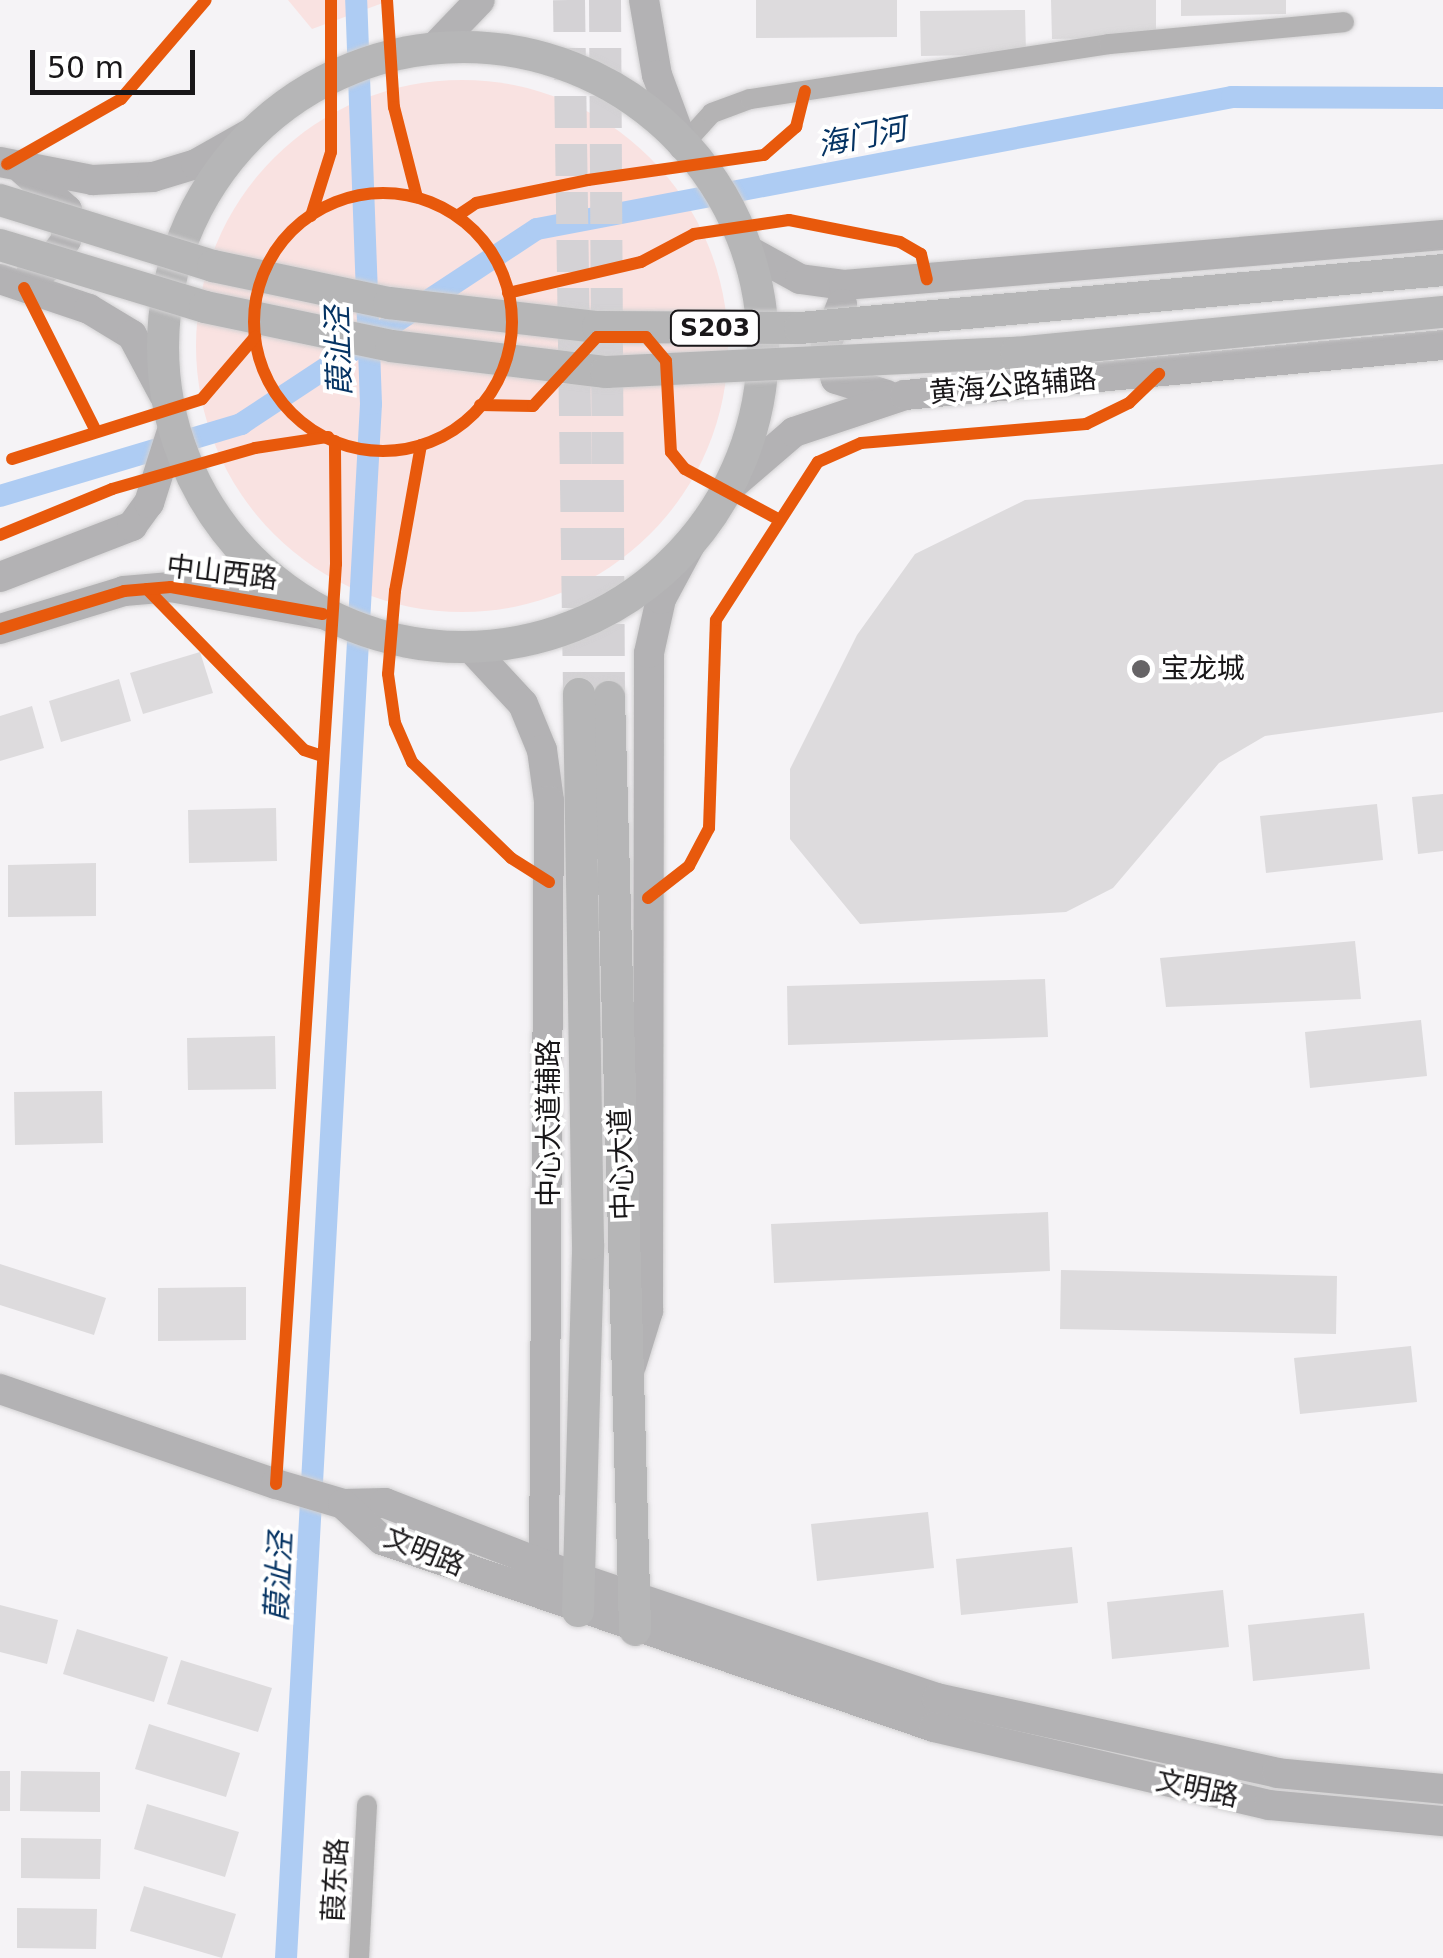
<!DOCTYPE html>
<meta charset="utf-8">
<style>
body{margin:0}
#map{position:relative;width:1443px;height:1958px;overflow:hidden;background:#f5f3f6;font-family:"DejaVu Sans","Noto Sans SC",sans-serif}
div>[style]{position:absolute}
.green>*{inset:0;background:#f9e2e1}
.round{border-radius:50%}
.canal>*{height:22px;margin:-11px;padding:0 11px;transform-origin:11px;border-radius:11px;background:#aeccf3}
.building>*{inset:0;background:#dddbdd}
.primary-tunnel>*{height:32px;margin-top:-16px;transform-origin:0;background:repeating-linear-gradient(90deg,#d4d2d5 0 32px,transparent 0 48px)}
.roads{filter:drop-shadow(0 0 2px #d2d1d2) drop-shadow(0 0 2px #d2d1d2)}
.street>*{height:20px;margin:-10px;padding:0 10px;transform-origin:10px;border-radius:10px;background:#b4b3b4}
.secondary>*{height:30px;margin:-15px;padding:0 15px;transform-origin:15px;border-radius:15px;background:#b3b2b4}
.primary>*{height:32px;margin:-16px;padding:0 16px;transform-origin:16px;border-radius:16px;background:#b6b6b7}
.primary>.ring{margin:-16px;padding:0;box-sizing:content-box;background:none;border:32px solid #b6b6b7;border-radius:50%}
.bridges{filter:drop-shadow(0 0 2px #d2d1d2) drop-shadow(0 0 2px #d2d1d2)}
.primary-bridge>*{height:32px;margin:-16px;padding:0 16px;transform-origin:16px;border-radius:16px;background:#b6b6b7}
.cycleway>*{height:12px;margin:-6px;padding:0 6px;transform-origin:6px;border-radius:6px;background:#e8590c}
.cycleway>.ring{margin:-6px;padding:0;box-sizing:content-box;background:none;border:12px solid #e8590c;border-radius:50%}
.dots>*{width:28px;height:28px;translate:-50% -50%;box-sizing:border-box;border:5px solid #fff;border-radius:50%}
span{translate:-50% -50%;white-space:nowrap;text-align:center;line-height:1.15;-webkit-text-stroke:8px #fff;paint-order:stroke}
.shield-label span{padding:2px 8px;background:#fff;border:2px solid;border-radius:8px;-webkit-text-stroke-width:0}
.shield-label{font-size:25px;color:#191719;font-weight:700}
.street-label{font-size:28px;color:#191719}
.poi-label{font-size:28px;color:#191719}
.left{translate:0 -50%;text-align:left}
.water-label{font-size:30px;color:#053363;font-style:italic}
.scale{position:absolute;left:30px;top:50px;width:165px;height:45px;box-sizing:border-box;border:5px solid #191719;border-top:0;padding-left:12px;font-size:30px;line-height:35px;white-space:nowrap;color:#191719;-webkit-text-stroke:8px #fff;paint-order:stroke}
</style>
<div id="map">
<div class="green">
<div style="clip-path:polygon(288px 0,391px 0,312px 29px)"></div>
<div class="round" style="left:196px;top:80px;width:532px;height:532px"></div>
</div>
<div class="canal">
<div style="left:0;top:496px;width:252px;rotate:-16.6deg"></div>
<div style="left:241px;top:424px;width:354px;rotate:-33.4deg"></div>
<div style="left:537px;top:229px;width:707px;rotate:-10.75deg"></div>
<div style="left:1232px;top:97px;width:211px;rotate:0.3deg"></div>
<div style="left:286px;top:1958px;width:1556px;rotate:-86.87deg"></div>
<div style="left:371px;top:404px;width:404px;rotate:-92.1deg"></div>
</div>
<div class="building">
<div style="clip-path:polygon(756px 0,897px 0,897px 37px,756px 38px)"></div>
<div style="clip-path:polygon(1051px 0,1156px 0,1156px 37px,1052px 39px)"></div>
<div style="clip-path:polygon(1181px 0,1286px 0,1286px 14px,1181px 16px)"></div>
<div style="clip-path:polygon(1025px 10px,1026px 54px,921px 56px,920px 11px)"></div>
<div style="clip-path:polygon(1443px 464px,1443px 712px,1265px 736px,1219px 763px,1113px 888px,1066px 912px,860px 924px,790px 839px,790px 769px,857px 635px,915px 554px,1025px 500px)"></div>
<div style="clip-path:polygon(200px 652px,213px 693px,143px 714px,130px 673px)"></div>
<div style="clip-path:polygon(119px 679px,131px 721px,61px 742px,49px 701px)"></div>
<div style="clip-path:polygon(32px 706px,44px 748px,0 761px,0 716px)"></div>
<div style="clip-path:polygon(1443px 794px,1443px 851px,1418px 854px,1412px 797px)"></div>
<div style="clip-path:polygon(1377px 804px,1383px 860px,1266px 873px,1260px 816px)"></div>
<div style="clip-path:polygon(276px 808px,277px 861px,189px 863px,188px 810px)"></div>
<div style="clip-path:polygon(96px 863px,96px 916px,8px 917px,8px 865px)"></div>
<div style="clip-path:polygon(1355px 941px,1361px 999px,1166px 1007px,1160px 958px)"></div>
<div style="clip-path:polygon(1045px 979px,1048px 1037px,788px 1045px,787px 986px)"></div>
<div style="clip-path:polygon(1421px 1020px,1427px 1076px,1310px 1088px,1305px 1032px)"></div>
<div style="clip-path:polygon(275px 1036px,276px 1089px,188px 1090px,187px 1038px)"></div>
<div style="clip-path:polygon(102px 1091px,103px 1143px,15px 1145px,14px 1092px)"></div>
<div style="clip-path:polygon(1048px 1212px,1050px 1271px,774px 1283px,771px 1224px)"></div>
<div style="clip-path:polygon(0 1264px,106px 1298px,94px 1335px,0 1305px)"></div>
<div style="clip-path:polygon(1061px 1270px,1337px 1276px,1336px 1334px,1060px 1329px)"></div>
<div style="clip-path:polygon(246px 1287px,246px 1340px,158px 1341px,158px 1288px)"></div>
<div style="clip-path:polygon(1411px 1346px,1417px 1402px,1300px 1414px,1294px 1358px)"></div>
<div style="clip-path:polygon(928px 1512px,934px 1568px,817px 1581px,811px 1524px)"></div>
<div style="clip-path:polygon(1072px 1547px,1078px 1603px,961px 1615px,956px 1559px)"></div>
<div style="clip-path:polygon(1223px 1590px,1229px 1647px,1112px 1659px,1107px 1602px)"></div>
<div style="clip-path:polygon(0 1605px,58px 1620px,47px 1664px,0 1652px)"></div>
<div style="clip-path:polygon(1364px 1613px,1370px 1669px,1253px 1681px,1248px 1625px)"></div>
<div style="clip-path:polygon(77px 1629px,168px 1657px,154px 1702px,63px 1674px)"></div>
<div style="clip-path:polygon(181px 1660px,272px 1688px,258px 1732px,167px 1704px)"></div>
<div style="clip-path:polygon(149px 1724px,240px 1753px,226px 1797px,135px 1769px)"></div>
<div style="clip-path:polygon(0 1771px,10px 1771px,10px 1811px,0 1811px)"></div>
<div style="clip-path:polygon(21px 1771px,100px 1772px,100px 1812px,20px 1811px)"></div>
<div style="clip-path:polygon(147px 1804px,239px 1832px,225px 1877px,134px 1849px)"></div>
<div style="clip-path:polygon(21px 1838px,101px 1839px,100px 1879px,21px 1878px)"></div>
<div style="clip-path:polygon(144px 1886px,236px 1914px,222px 1958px,130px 1931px)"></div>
<div style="clip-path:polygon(17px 1908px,97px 1909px,96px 1949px,17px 1948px)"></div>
</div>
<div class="primary-tunnel">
<div style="left:569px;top:0;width:694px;rotate:89.17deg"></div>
<div style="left:605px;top:0;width:697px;rotate:89.67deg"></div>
</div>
<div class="roads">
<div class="street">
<div style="left:683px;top:145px;width:43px;rotate:-47.8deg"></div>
<div style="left:712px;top:113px;width:40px;rotate:-20.2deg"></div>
<div style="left:750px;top:99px;width:363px;rotate:-8.7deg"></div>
<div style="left:1109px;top:44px;width:236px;rotate:-5.3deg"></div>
<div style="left:359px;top:1958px;width:153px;rotate:-87deg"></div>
</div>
<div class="secondary">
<div style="left:644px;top:0;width:76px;rotate:80.2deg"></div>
<div style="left:657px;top:75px;width:75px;rotate:69.6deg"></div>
<div style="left:434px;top:48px;width:66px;rotate:-46.2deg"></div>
<div style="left:0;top:162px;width:95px;rotate:11deg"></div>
<div style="left:93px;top:180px;width:60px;rotate:-2.9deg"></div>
<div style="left:153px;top:177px;width:45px;rotate:-16.8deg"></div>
<div style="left:196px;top:164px;width:61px;rotate:-29.5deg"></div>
<div style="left:23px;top:170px;width:59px;rotate:42.3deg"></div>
<div style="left:67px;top:210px;width:30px;rotate:92deg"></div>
<div style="left:66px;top:240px;width:34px;rotate:126deg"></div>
<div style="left:46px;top:268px;width:15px;rotate:164deg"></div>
<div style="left:749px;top:251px;width:58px;rotate:28.8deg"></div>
<div style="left:800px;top:279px;width:44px;rotate:7.8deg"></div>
<div style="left:844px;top:285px;width:601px;rotate:-4.77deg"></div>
<div style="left:0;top:279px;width:94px;rotate:18.6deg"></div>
<div style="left:89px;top:309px;width:50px;rotate:31.2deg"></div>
<div style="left:132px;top:335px;width:68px;rotate:61.9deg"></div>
<div style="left:842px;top:304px;width:44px;rotate:111.3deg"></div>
<div style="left:826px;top:345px;width:35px;rotate:74deg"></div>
<div style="left:836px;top:379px;width:53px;rotate:17.4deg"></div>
<div style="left:729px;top:488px;width:86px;rotate:-40.7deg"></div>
<div style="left:794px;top:432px;width:117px;rotate:-18.4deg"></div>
<div style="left:905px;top:395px;width:540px;rotate:-5.31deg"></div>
<div style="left:0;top:577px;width:142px;rotate:-21.1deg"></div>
<div style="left:132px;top:526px;width:29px;rotate:-54deg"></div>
<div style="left:149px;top:503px;width:76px;rotate:-72.3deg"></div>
<div style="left:0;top:629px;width:130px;rotate:-17deg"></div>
<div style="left:124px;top:591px;width:47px;rotate:-4.9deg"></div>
<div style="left:171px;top:587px;width:154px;rotate:10.1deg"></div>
<div style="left:471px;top:648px;width:76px;rotate:47.1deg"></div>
<div style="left:523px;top:704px;width:50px;rotate:67.6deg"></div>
<div style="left:542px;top:750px;width:51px;rotate:82.2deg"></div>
<div style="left:549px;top:801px;width:764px;rotate:90.37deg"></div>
<div style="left:544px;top:1565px;width:19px;rotate:54deg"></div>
<div style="left:631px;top:1366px;width:58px;rotate:-72.8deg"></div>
<div style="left:648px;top:1311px;width:658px;rotate:-89.91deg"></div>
<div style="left:649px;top:653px;width:55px;rotate:-77.5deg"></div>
<div style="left:661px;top:599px;width:61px;rotate:-61.8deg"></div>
<div style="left:0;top:1389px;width:292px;rotate:19deg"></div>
<div style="left:276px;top:1484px;width:70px;rotate:16.6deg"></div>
<div style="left:343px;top:1504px;width:42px;rotate:-1.4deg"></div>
<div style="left:385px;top:1503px;width:210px;rotate:21.2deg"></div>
<div style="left:581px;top:1579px;width:375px;rotate:18.5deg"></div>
<div style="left:937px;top:1698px;width:348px;rotate:12.4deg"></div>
<div style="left:1277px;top:1773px;width:167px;rotate:5.5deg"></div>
<div style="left:343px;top:1504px;width:53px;rotate:42.7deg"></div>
<div style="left:382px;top:1540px;width:583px;rotate:18.71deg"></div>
<div style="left:934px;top:1727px;width:344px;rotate:13.1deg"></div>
<div style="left:1269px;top:1805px;width:175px;rotate:5.3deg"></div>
</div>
<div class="primary">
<div class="ring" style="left:163px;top:47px;width:568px;height:568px"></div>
<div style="left:609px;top:697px;width:933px;rotate:88.4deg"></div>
<div style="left:578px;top:1611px;width:367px;rotate:-88.4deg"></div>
<div style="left:588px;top:1244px;width:550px;rotate:-90.94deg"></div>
</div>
</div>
<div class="bridges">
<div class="primary-bridge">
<div style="left:0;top:200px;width:223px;rotate:17.2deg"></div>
<div style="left:213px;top:266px;width:180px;rotate:11.9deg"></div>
<div style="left:389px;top:303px;width:210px;rotate:6.6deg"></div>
<div style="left:598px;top:327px;width:202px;rotate:0.3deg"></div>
<div style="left:800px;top:328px;width:646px;rotate:-5.15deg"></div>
<div style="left:0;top:245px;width:214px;rotate:16.8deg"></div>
<div style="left:205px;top:307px;width:190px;rotate:11.8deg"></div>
<div style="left:391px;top:346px;width:217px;rotate:6.9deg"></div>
<div style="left:606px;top:372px;width:410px;rotate:-2.7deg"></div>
<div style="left:1016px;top:353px;width:429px;rotate:-5.5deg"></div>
</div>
</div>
<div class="cycleway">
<div style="left:387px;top:0;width:107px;rotate:86.3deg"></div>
<div style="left:394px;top:107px;width:93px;rotate:75.7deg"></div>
<div style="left:7px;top:164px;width:131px;rotate:-29.7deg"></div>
<div style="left:121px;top:99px;width:130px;rotate:-49.4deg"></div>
<div class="ring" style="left:254px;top:193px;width:246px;height:246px"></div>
<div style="left:311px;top:216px;width:67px;rotate:-72.6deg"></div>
<div style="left:331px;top:152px;width:152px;rotate:-90deg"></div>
<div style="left:457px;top:216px;width:23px;rotate:-34deg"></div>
<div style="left:476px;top:203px;width:114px;rotate:-11.6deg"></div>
<div style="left:588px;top:180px;width:178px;rotate:-8.1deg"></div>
<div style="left:764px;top:155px;width:43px;rotate:-41.2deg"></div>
<div style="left:796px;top:127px;width:37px;rotate:-76deg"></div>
<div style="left:24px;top:288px;width:160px;rotate:63.3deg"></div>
<div style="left:508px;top:293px;width:137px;rotate:-13.1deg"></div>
<div style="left:641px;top:262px;width:60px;rotate:-27.8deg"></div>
<div style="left:694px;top:234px;width:96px;rotate:-8.4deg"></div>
<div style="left:789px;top:220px;width:113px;rotate:11.2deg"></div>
<div style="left:900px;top:242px;width:24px;rotate:30deg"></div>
<div style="left:921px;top:254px;width:26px;rotate:77deg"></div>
<div style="left:480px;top:405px;width:53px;rotate:1.1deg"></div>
<div style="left:533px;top:406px;width:94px;rotate:-47.2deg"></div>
<div style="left:597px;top:337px;width:49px"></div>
<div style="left:646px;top:337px;width:31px;rotate:50deg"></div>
<div style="left:666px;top:361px;width:91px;rotate:86.9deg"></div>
<div style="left:671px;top:452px;width:22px;rotate:51deg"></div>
<div style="left:685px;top:469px;width:106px;rotate:28.3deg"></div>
<div style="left:421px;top:445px;width:148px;rotate:100.1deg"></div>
<div style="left:395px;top:591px;width:83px;rotate:94.8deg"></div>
<div style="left:388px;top:674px;width:49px;rotate:81.9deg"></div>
<div style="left:395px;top:723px;width:43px;rotate:66.4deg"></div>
<div style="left:412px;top:762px;width:138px;rotate:44.1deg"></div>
<div style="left:511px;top:858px;width:45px;rotate:32.3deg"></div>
<div style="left:12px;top:459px;width:199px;rotate:-17.5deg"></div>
<div style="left:202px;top:399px;width:82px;rotate:-49.5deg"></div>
<div style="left:0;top:535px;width:121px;rotate:-22.3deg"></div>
<div style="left:112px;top:489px;width:149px;rotate:-16deg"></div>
<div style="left:255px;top:448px;width:74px;rotate:-8.6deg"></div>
<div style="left:147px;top:589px;width:225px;rotate:45.7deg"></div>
<div style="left:304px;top:750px;width:20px;rotate:18deg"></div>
<div style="left:0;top:629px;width:130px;rotate:-17deg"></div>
<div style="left:124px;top:591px;width:47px;rotate:-4.9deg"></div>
<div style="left:171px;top:587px;width:154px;rotate:10.1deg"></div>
<div style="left:648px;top:898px;width:52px;rotate:-38deg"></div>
<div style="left:689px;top:866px;width:43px;rotate:-62.2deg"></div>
<div style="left:709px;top:828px;width:208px;rotate:-88.1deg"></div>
<div style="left:716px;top:620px;width:188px;rotate:-57.2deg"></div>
<div style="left:818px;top:462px;width:47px;rotate:-23.8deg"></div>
<div style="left:861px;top:443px;width:226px;rotate:-4.8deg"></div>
<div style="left:1086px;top:424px;width:48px;rotate:-26deg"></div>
<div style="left:1129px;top:403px;width:42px;rotate:-44deg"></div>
<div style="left:276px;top:1484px;width:922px;rotate:-86.27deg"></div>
<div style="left:336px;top:564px;width:123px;rotate:-90.5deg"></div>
</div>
<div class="dots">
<div style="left:1141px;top:669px;background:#666466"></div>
</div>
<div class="shield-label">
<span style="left:715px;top:328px">S203</span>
</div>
<div class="street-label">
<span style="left:1013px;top:386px;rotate:-5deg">黄海公路辅路</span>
<span style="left:222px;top:573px;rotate:7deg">中山西路</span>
<span style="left:549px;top:1123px;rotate:-90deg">中心大道辅路</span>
<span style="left:622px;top:1164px;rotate:-92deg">中心大道</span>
<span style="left:424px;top:1552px;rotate:22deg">文明路</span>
<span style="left:1197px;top:1789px;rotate:12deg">文明路</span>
<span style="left:336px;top:1880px;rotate:-87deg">葭东路</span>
</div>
<div class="poi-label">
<span class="left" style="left:1161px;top:669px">宝龙城</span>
</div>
<div class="water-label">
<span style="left:862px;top:137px;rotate:-11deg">海门河</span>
<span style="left:339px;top:351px;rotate:-92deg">葭沚泾</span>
<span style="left:279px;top:1577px;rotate:-87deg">葭沚泾</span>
</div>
<div class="scale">50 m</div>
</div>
